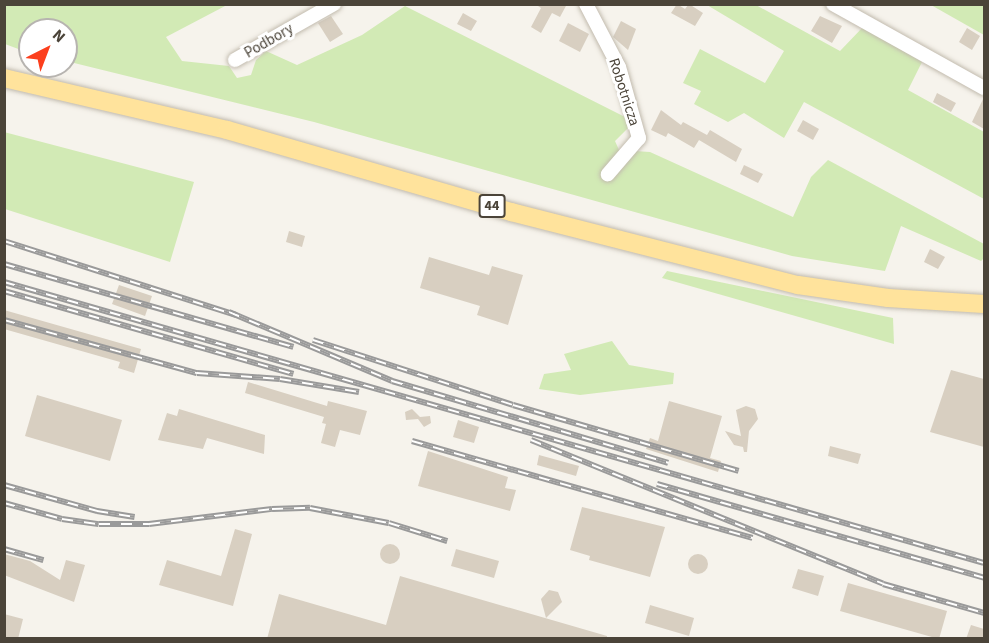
<!DOCTYPE html>
<style>
body{margin:0}
#map{position:relative;width:989px;height:643px;overflow:hidden;background:#f6f3ec;font-family:"Source Sans 3",sans-serif}
div>[style]{position:absolute}
.green>*{inset:0;background:#d2eab5}
.building>*{inset:0;background:#d8cfc1}
.round{border-radius:50%}
.roads{filter:drop-shadow(0 0 2px #c2bbae) drop-shadow(0 0 2px #c2bbae)}
.minor>*{height:14px;margin:-7px;padding:0 7px;transform-origin:7px;border-radius:7px;background:#fff}
.major>*{height:18px;margin:-9px;padding:0 9px;transform-origin:9px;border-radius:9px;background:#ffe39c}
.rail>*{height:6px;margin-top:-3px;transform-origin:0;background:repeating-linear-gradient(90deg,#fff 0 11px,#9a9a9a 0 22px);box-sizing:border-box;border-block:2px solid #9a9a9a}
span{translate:-50% -50%;white-space:nowrap;text-align:center;line-height:1.15;-webkit-text-stroke:6px #fff;paint-order:stroke}
.shield-label span{padding:2px 4px;background:#fff;border:2px solid;border-radius:4px;-webkit-text-stroke-width:0}
.shield-label{font-size:14px;color:#4b4439;font-weight:700}
.street-label{font-size:15px;color:#4b4439}
.frame{position:absolute;inset:0;border:6px solid #4b4439;pointer-events:none}
.north{position:absolute;left:18px;top:18px;width:60px;height:60px;box-sizing:border-box;background:#fff;border:2px solid #b7b4b0;border-radius:50%;rotate:42deg;font-size:16px;font-weight:700;line-height:24px;text-align:center;color:#4b4439}
.north::after{content:'';display:block;margin:auto;width:21px;height:27px;background:#fc3f1d;clip-path:polygon(50% 0,100% 100%,50% 72%,0 100%)}
</style>
<div id="map">
<div class="green">
<div style="clip-path:polygon(5px 5px,227px 5px,166px 37px,182px 61px,229px 66px,237px 78px,251px 75px,256px 60px,266px 51px,297px 65px,362px 35px,405px 6px,625px 117px,629px 127px,615px 141px,619px 150px,650px 152px,793px 217px,811px 177px,828px 160px,984px 244px,984px 258px,981px 261px,901px 226px,885px 271px,792px 256px,314px 122px,66px 61px,66px 30px,30px 30px,30px 52px,21px 50px,5px 44px)"></div>
<div style="clip-path:polygon(707px 5px,756px 5px,840px 51px,863px 27px,922px 62px,908px 90px,984px 132px,984px 199px,804px 102px,784px 138px,744px 113px,728px 122px,694px 104px,701px 91px,683px 83px,700px 49px,765px 83px,784px 51px)"></div>
<div style="clip-path:polygon(931px 5px,984px 5px,984px 35px)"></div>
<div style="clip-path:polygon(4px 132px,194px 182px,170px 262px,5px 209px)"></div>
<div style="clip-path:polygon(667px 271px,893px 318px,894px 344px,662px 278px)"></div>
<div style="clip-path:polygon(612px 341px,629px 365px,674px 373px,673px 384px,580px 395px,539px 389px,544px 374px,571px 370px,564px 354px)"></div>
</div>
<div class="building">
<div style="clip-path:polygon(535px 4px,567px 4px,560px 17px,552px 13px,541px 33px,531px 27px,541px 8px)"></div>
<div style="clip-path:polygon(677px 4px,685px 9px,689px 4px,703px 13px,695px 26px,671px 13px)"></div>
<div style="clip-path:polygon(463px 13px,477px 21px,471px 31px,457px 24px)"></div>
<div style="clip-path:polygon(331px 16px,343px 34px,330px 42px,318px 23px)"></div>
<div style="clip-path:polygon(820px 16px,842px 26px,832px 43px,811px 31px)"></div>
<div style="clip-path:polygon(621px 21px,636px 29px,628px 50px,613px 37px)"></div>
<div style="clip-path:polygon(568px 23px,589px 34px,580px 52px,559px 41px)"></div>
<div style="clip-path:polygon(967px 28px,980px 36px,972px 50px,959px 42px)"></div>
<div style="clip-path:polygon(937px 93px,956px 103px,951px 112px,933px 102px)"></div>
<div style="clip-path:polygon(984px 97px,984px 129px,972px 122px)"></div>
<div style="clip-path:polygon(661px 110px,681px 125px,683px 122px,707px 135px,710px 130px,742px 149px,736px 162px,699px 140px,694px 148px,668px 133px,666px 137px,651px 130px)"></div>
<div style="clip-path:polygon(803px 120px,819px 129px,813px 140px,797px 131px)"></div>
<div style="clip-path:polygon(744px 165px,763px 174px,758px 183px,740px 174px)"></div>
<div style="clip-path:polygon(289px 231px,305px 236px,302px 247px,286px 242px)"></div>
<div style="clip-path:polygon(930px 249px,945px 257px,938px 269px,924px 262px)"></div>
<div style="clip-path:polygon(429px 257px,489px 275px,492px 266px,523px 275px,508px 325px,477px 315px,480px 306px,420px 288px)"></div>
<div style="clip-path:polygon(119px 285px,152px 296px,145px 316px,112px 304px)"></div>
<div style="clip-path:polygon(4px 310px,141px 349px,134px 373px,118px 368px,120px 362px,4px 329px)"></div>
<div style="clip-path:polygon(951px 370px,984px 379px,984px 447px,930px 432px)"></div>
<div style="clip-path:polygon(248px 382px,327px 406px,328px 401px,367px 411px,360px 435px,340px 430px,335px 447px,321px 443px,326px 424px,322px 423px,324px 417px,245px 393px)"></div>
<div style="clip-path:polygon(37px 395px,122px 420px,110px 461px,25px 436px)"></div>
<div style="clip-path:polygon(669px 401px,722px 416px,710px 458px,721px 461px,718px 472px,646px 449px,650px 438px,658px 441px)"></div>
<div style="clip-path:polygon(746px 406px,755px 409px,758px 419px,749px 431px,747px 452px,744px 452px,743px 447px,734px 445px,725px 431px,741px 436px,736px 410px)"></div>
<div style="clip-path:polygon(179px 409px,265px 435px,264px 454px,207px 438px,203px 449px,158px 440px,167px 413px,177px 416px)"></div>
<div style="clip-path:polygon(412px 409px,420px 417px,430px 416px,431px 423px,424px 427px,418px 419px,406px 420px,405px 412px)"></div>
<div style="clip-path:polygon(458px 420px,479px 427px,474px 443px,453px 437px)"></div>
<div style="clip-path:polygon(830px 446px,861px 454px,858px 464px,828px 456px)"></div>
<div style="clip-path:polygon(428px 451px,508px 477px,505px 488px,516px 490px,510px 511px,418px 486px)"></div>
<div style="clip-path:polygon(539px 455px,579px 466px,576px 476px,537px 465px)"></div>
<div style="clip-path:polygon(582px 507px,665px 527px,650px 577px,589px 560px,590px 556px,570px 550px)"></div>
<div style="clip-path:polygon(235px 529px,252px 534px,233px 606px,159px 585px,167px 560px,221px 576px)"></div>
<div class="round" style="left:380px;top:544px;width:20px;height:20px"></div>
<div style="clip-path:polygon(456px 549px,499px 561px,494px 578px,451px 566px)"></div>
<div class="round" style="left:688px;top:554px;width:20px;height:20px"></div>
<div style="clip-path:polygon(4px 554px,30px 561px,60px 580px,66px 560px,85px 565px,74px 602px,4px 575px)"></div>
<div style="clip-path:polygon(798px 569px,824px 576px,818px 596px,792px 588px)"></div>
<div style="clip-path:polygon(400px 576px,607px 636px,607px 639px,267px 639px,279px 594px,386px 625px)"></div>
<div style="clip-path:polygon(848px 583px,947px 611px,939px 639px,840px 611px)"></div>
<div style="clip-path:polygon(549px 590px,558px 592px,562px 602px,546px 618px,541px 599px)"></div>
<div style="clip-path:polygon(650px 605px,694px 618px,689px 636px,645px 623px)"></div>
<div style="clip-path:polygon(4px 614px,23px 619px,18px 639px,4px 639px)"></div>
<div style="clip-path:polygon(971px 625px,984px 629px,984px 639px,966px 639px)"></div>
</div>
<div class="roads">
<div class="minor">
<div style="left:586px;top:4px;width:71px;rotate:62.4deg"></div>
<div style="left:619px;top:67px;width:74px;rotate:74.3deg"></div>
<div style="left:639px;top:138px;width:48px;rotate:130.7deg"></div>
<div style="left:833px;top:4px;width:173px;rotate:29.1deg"></div>
<div style="left:235px;top:60px;width:114px;rotate:-29.5deg"></div>
</div>
<div class="major">
<div style="left:4px;top:78px;width:229px;rotate:13.1deg"></div>
<div style="left:227px;top:130px;width:296px;rotate:16.1deg"></div>
<div style="left:511px;top:212px;width:296px;rotate:14.3deg"></div>
<div style="left:798px;top:285px;width:91px;rotate:8.2deg"></div>
<div style="left:888px;top:298px;width:96px;rotate:3.6deg"></div>
</div>
</div>
<div class="rail">
<div style="left:4px;top:241px;width:244px;rotate:17.7deg"></div>
<div style="left:4px;top:264px;width:301px;rotate:16deg"></div>
<div style="left:4px;top:282px;width:1019px;rotate:16deg"></div>
<div style="left:4px;top:291px;width:301px;rotate:16deg"></div>
<div style="left:229px;top:312px;width:177px;rotate:22.9deg"></div>
<div style="left:392px;top:381px;width:288px;rotate:16.5deg"></div>
<div style="left:4px;top:320px;width:200px;rotate:15.4deg"></div>
<div style="left:197px;top:373px;width:83px;rotate:4.1deg"></div>
<div style="left:280px;top:379px;width:80px;rotate:9.3deg"></div>
<div style="left:313px;top:340px;width:210px;rotate:18deg"></div>
<div style="left:513px;top:405px;width:235px;rotate:16.3deg"></div>
<div style="left:531px;top:440px;width:380px;rotate:22.2deg"></div>
<div style="left:883px;top:584px;width:105px;rotate:16deg"></div>
<div style="left:412px;top:441px;width:354px;rotate:15.9deg"></div>
<div style="left:657px;top:484px;width:340px;rotate:16deg"></div>
<div style="left:4px;top:485px;width:97px;rotate:15.6deg"></div>
<div style="left:97px;top:511px;width:38px;rotate:9deg"></div>
<div style="left:4px;top:503px;width:60px;rotate:15.4deg"></div>
<div style="left:62px;top:519px;width:37px;rotate:8deg"></div>
<div style="left:99px;top:524px;width:50px"></div>
<div style="left:149px;top:524px;width:124px;rotate:-7deg"></div>
<div style="left:272px;top:509px;width:38px;rotate:-2deg"></div>
<div style="left:310px;top:508px;width:80px;rotate:10.8deg"></div>
<div style="left:389px;top:523px;width:61px;rotate:17.2deg"></div>
<div style="left:4px;top:549px;width:41px;rotate:15.8deg"></div>
</div>
<div class="shield-label">
<span style="left:492px;top:206px">44</span>
</div>
<div class="street-label">
<span style="left:269px;top:41px;rotate:-30deg">Podbory</span>
<span style="left:624px;top:92px;rotate:72deg">Robotnicza</span>
</div>
<div class="frame"></div>
<div class="north">N</div>
</div>
